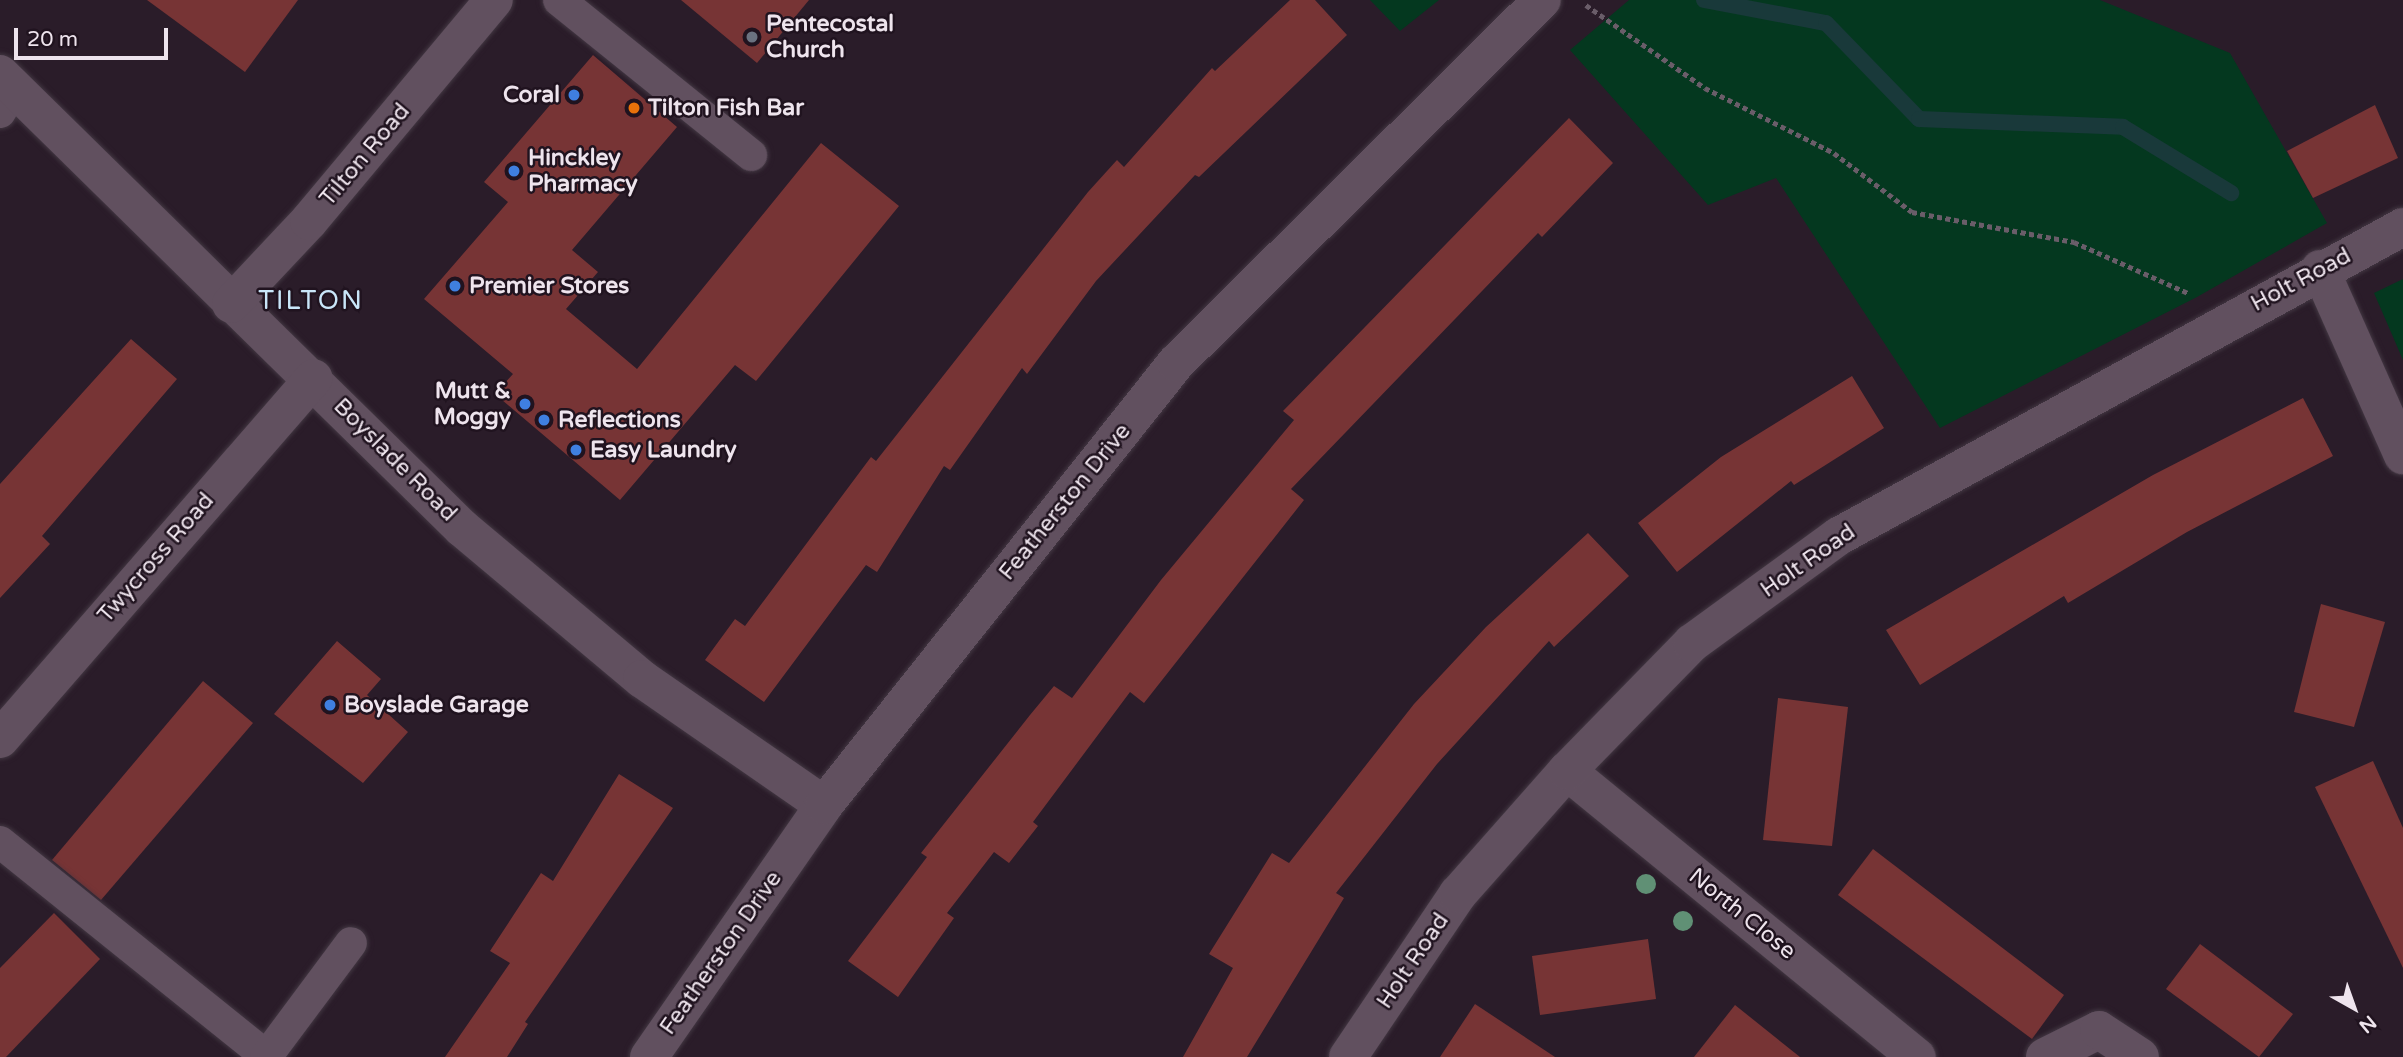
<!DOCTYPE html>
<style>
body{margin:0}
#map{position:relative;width:2403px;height:1057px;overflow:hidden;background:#2a1c29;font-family:"Varela Round",sans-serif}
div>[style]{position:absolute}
.green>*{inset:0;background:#04381f}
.stream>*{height:16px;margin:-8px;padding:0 8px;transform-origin:8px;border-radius:8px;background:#19393a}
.building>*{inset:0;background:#773435}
.path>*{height:4.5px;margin-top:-2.25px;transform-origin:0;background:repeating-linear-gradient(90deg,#6a5d69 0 5px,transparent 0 8.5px)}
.roads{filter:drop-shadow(0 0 2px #423742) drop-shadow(0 0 2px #423742)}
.lane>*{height:32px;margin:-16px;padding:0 16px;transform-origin:16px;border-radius:16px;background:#61505f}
.street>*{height:38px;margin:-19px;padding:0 19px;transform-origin:19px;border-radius:19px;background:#61505f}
.trees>*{width:20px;height:20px;margin:-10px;border-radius:50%;background:#609075}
.dots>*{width:19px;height:19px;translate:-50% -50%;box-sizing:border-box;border:4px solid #20131f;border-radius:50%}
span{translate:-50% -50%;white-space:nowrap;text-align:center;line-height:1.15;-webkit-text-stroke:5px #20131f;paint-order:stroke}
.poi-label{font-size:23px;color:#eee4ed;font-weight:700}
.left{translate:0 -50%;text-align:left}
.right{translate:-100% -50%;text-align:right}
.street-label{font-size:23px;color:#eee4ed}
.quarter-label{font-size:26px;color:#c9e6f9;letter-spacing:2px}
.north{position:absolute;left:2319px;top:973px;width:70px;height:70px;-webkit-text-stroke:5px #20131f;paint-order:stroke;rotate:140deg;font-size:19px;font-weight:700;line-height:28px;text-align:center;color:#eee4ed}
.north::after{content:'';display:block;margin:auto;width:24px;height:32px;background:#eee4ed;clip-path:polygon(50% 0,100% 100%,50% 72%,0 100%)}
.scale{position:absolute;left:14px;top:28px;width:154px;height:32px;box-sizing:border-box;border:4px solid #eee4ed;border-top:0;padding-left:9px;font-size:21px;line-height:24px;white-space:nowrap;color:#eee4ed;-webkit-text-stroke:5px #20131f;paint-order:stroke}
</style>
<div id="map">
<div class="green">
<div style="clip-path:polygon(1370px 0,1439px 0,1400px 31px)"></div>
<div style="clip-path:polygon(1629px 0,2100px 0,2230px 53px,2327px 223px,2197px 297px,1940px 428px,1776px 178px,1708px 205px,1570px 50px)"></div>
<div style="clip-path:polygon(2403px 279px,2403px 360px,2374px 293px)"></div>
</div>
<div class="stream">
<div style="left:1704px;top:0;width:124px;rotate:10.7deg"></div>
<div style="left:1826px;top:23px;width:134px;rotate:45.9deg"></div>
<div style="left:1919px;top:119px;width:204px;rotate:2.2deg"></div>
<div style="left:2123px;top:127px;width:127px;rotate:31.4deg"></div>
</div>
<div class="building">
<div style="clip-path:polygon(147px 0,298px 0,245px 72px)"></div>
<div style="clip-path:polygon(681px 0,809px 0,757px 63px)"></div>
<div style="clip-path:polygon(1290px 0,1315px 0,1347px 35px,1199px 177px,1195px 175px,1096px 281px,1027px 374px,1022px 368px,950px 470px,944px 466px,877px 572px,866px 565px,764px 702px,705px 660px,735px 619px,745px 626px,871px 457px,876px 461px,1088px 192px,1117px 160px,1124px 167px,1212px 68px,1215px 71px)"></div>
<div style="clip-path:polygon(593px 55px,677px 127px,572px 250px,598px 272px,566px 309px,637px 369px,821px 143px,899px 206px,756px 381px,735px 365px,620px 500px,495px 394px,513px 374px,424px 299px,508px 202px,484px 182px)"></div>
<div style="clip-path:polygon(2375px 105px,2398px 158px,2313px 198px,2287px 151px)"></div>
<div style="clip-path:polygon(1569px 118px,1613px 163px,1542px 237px,1538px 233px,1291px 489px,1304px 500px,1144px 703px,1130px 692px,1033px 822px,1038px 826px,1009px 863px,994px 852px,947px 913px,954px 918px,898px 997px,848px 961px,927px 857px,921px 853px,1030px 715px,1054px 686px,1072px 698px,1161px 580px,1294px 420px,1283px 411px)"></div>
<div style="clip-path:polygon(131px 339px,177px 379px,42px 536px,50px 544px,0 598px,0 484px)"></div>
<div style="clip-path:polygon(1852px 376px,1884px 428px,1794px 485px,1791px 481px,1677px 572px,1638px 523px,1721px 457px)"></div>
<div style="clip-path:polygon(2303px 398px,2333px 456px,2187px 532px,2068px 603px,2064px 596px,1920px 685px,1886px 630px,2153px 475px)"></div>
<div style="clip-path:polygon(1588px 533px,1629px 576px,1554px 647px,1549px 641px,1437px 764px,1336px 893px,1344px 898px,1247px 1057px,1183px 1057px,1233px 968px,1209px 954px,1272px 853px,1289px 863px,1414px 704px,1486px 627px)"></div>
<div style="clip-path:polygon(2321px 604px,2385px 622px,2354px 727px,2294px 712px)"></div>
<div style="clip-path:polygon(337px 641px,381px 679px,367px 695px,408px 732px,363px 783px,274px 714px)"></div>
<div style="clip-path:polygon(203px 681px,253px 723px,101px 900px,52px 860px)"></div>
<div style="clip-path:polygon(1778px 698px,1848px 707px,1832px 846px,1763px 840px)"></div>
<div style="clip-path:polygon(2373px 761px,2403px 828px,2403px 968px,2315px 787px)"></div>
<div style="clip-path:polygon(619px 774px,673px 808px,525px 1022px,528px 1024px,507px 1057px,445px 1057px,510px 963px,490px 951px,541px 873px,553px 881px)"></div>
<div style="clip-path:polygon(1873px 849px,2064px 995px,2032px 1039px,1838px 895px)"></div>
<div style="clip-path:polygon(54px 913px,100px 959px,6px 1057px,0 1057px,0 968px)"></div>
<div style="clip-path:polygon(1648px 939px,1656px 999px,1540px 1015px,1532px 956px)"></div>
<div style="clip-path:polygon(2200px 944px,2293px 1014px,2259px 1057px,2166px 989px)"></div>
<div style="clip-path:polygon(1475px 1004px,1555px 1057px,1440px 1057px)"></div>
<div style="clip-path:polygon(1735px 1005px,1800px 1057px,1694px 1057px)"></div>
</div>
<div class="path">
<div style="left:1586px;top:5px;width:145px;rotate:34.9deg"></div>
<div style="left:1705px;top:88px;width:144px;rotate:26.7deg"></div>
<div style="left:1834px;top:153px;width:98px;rotate:37.1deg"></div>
<div style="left:1912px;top:212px;width:165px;rotate:10.5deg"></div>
<div style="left:2074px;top:242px;width:125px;rotate:24.1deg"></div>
</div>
<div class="roads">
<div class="lane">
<div style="left:559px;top:0;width:247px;rotate:38.9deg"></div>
<div style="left:0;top:112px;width:27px;rotate:-59deg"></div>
<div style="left:0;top:842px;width:341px;rotate:38.8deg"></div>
<div style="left:266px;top:1057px;width:142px;rotate:-53.3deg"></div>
</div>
<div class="street">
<div style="left:0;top:74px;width:648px;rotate:44.5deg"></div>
<div style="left:462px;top:528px;width:235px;rotate:40deg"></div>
<div style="left:642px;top:679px;width:221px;rotate:34.7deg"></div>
<div style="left:2320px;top:269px;width:204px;rotate:66deg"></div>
<div style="left:231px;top:304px;width:114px;rotate:-46.8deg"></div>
<div style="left:309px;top:221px;width:288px;rotate:-50.1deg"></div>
<div style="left:0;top:739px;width:478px;rotate:-49deg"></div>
<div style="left:1567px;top:771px;width:452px;rotate:39.3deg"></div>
<div style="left:649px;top:1057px;width:307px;rotate:-55.2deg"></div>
<div style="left:824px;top:805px;width:565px;rotate:-51.47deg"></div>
<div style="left:1176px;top:363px;width:515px;rotate:-44.76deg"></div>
<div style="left:1348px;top:1057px;width:197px;rotate:-56deg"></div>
<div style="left:1458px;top:894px;width:164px;rotate:-48.5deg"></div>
<div style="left:1567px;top:771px;width:179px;rotate:-45.7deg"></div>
<div style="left:1692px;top:643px;width:182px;rotate:-36.1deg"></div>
<div style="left:1839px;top:536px;width:643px;rotate:-28.72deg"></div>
<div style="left:2045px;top:1057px;width:60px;rotate:-26.6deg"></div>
<div style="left:2099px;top:1030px;width:49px;rotate:33.4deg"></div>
</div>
</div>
<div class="trees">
<div style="left:1646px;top:884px"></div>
<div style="left:1683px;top:921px"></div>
</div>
<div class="dots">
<div style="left:752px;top:37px;background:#6b7280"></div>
<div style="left:574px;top:95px;background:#3f7fe0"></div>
<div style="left:634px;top:108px;background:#e8710a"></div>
<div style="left:514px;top:171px;background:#3f7fe0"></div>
<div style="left:455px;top:286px;background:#3f7fe0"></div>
<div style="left:525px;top:404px;background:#3f7fe0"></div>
<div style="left:544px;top:420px;background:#3f7fe0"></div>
<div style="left:576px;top:450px;background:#3f7fe0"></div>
<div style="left:330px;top:705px;background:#3f7fe0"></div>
</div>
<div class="poi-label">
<span class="left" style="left:766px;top:37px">Pentecostal<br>Church</span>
<span class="right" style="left:560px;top:95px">Coral</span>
<span class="left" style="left:648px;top:108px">Tilton Fish Bar</span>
<span class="left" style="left:528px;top:171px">Hinckley<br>Pharmacy</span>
<span class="left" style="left:469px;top:286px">Premier Stores</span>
<span class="right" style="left:511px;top:404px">Mutt &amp;<br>Moggy</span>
<span class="left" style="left:558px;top:420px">Reflections</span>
<span class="left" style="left:590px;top:450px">Easy Laundry</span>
<span class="left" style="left:344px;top:705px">Boyslade Garage</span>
</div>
<div class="street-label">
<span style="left:365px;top:155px;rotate:-50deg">Tilton Road</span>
<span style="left:2301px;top:280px;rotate:-28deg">Holt Road</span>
<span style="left:395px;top:460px;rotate:45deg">Boyslade Road</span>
<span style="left:1065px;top:502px;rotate:-51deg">Featherston Drive</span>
<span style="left:156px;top:558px;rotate:-49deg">Twycross Road</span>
<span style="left:1808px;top:561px;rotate:-35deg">Holt Road</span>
<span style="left:1742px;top:914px;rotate:39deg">North Close</span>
<span style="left:721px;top:953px;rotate:-55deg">Featherston Drive</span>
<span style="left:1413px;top:961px;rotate:-56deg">Holt Road</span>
</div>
<div class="quarter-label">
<span style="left:311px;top:301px">TILTON</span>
</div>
<div class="north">N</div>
<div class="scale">20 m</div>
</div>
